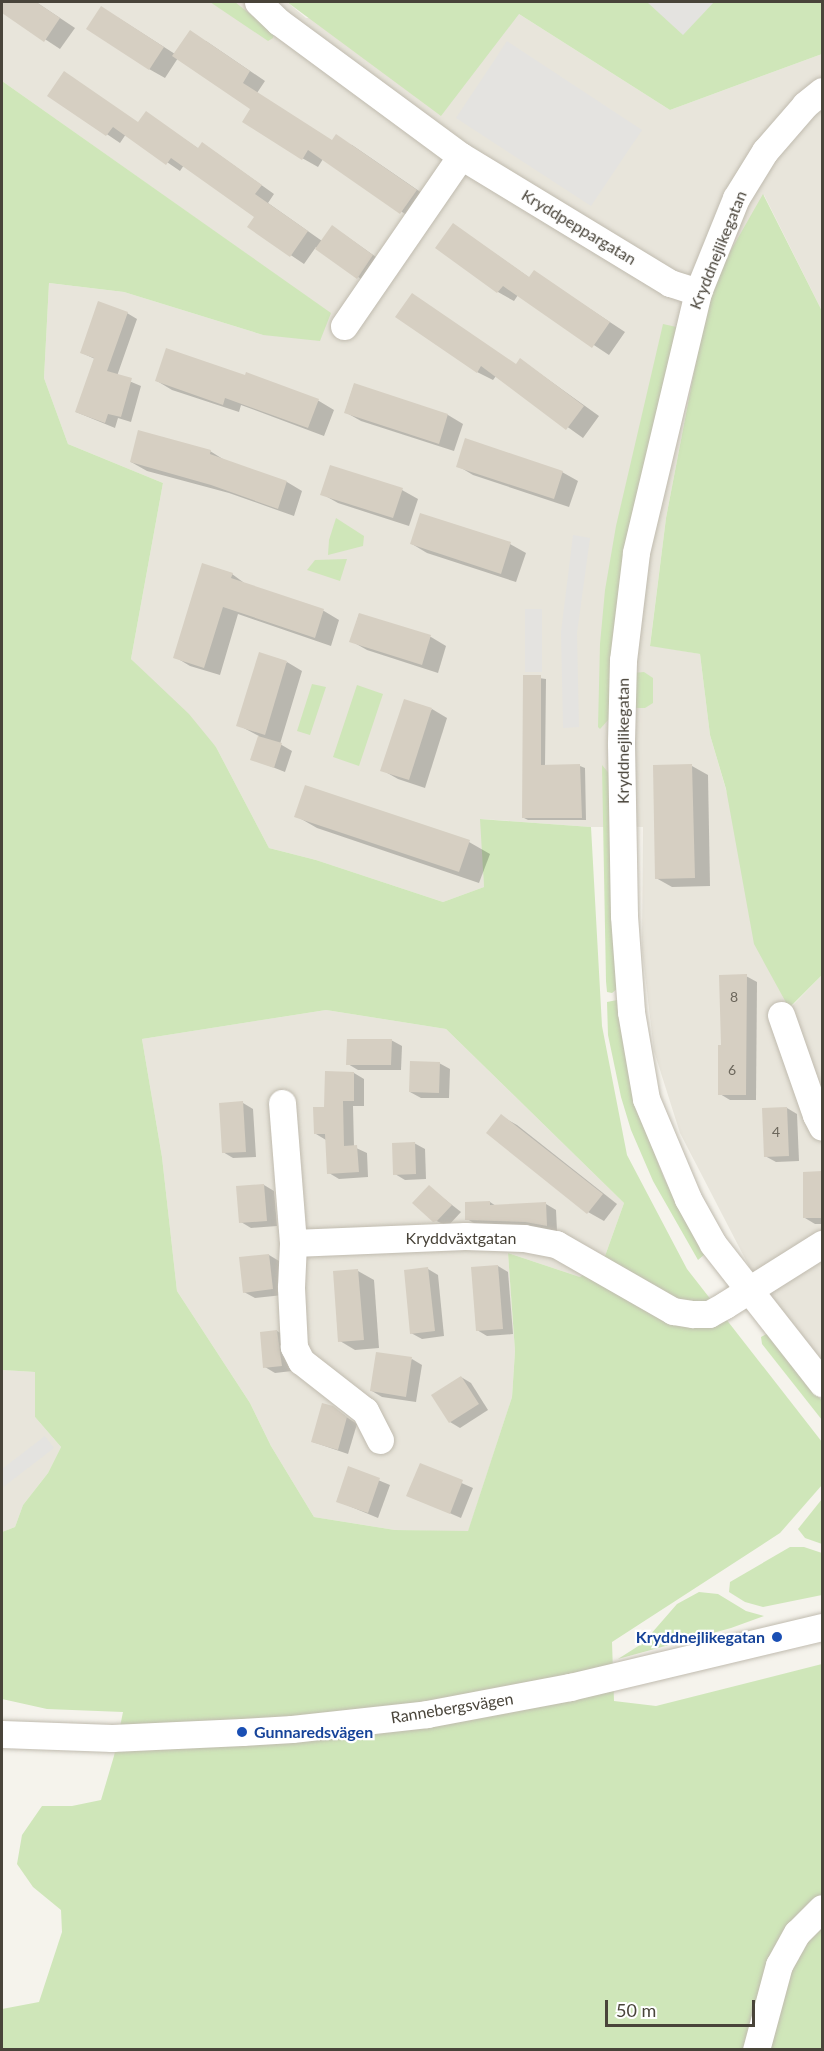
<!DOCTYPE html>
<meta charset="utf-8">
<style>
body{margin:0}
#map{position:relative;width:824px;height:2051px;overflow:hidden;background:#f5f3ec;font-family:Lato,sans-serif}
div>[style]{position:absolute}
.residential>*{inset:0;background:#e8e5db}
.green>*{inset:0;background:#cfe6b9}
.parking>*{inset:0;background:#e4e3e0}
.shadow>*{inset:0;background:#0003}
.building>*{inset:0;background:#d6cfc2}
.roads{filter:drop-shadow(0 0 2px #c0bbaf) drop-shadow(0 0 2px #c0bbaf)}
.minor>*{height:27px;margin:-13.5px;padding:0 13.5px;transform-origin:13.5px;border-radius:13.5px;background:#fff}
.dots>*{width:16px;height:16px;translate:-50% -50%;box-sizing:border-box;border:3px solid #fff;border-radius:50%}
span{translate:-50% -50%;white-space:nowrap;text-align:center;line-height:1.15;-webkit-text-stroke:4.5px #fff;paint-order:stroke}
.number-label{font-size:14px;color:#6c675c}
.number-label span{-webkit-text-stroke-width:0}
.street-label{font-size:16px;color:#49443a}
.transit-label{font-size:16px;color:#164399;font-weight:700}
.right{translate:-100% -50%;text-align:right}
.left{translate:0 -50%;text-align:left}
.frame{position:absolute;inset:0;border:3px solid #49443a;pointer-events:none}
.scale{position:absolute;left:605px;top:2000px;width:150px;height:27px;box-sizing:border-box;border:3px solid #49443a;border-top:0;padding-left:8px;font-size:18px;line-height:21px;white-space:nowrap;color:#49443a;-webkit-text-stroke:4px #fff;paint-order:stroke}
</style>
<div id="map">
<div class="residential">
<div style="clip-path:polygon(2px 2px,287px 2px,306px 18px,519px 14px,670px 110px,822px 54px,822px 311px,764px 195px,702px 330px,666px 518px,650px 645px,700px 654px,710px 735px,790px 1008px,822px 975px,822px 1371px,752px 1272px,680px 1133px,654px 1051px,642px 949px,643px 827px,591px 827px,481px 819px,484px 887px,443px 902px,316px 860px,269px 848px,216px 747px,131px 659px,163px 483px,68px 444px,44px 378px,49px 283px,124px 292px,263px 335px,330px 313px,2px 81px)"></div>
<div style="clip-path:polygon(326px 1010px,446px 1029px,624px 1203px,605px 1256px,580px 1277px,508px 1253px,515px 1351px,512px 1397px,468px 1532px,395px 1530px,314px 1517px,271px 1446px,250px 1403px,177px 1291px,162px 1157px,142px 1039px)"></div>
<div style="clip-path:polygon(2px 1370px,35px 1372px,35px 1417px,61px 1447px,48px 1473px,23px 1505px,15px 1527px,2px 1532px)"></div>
</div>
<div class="green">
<div style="clip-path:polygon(210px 2px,235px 2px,274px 33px,273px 38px,268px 41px)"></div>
<div style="clip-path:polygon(287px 2px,822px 2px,822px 54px,670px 110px,519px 14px,441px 116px)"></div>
<div style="clip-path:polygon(evenodd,2px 81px,331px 313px,320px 341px,263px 335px,124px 292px,49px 283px,44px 378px,68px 444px,163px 483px,131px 659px,189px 714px,216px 747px,269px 848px,316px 860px,443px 902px,484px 887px,480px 819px,591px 827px,602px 1026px,627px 1155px,687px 1269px,822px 1442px,822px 1485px,780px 1533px,612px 1642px,614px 1701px,656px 1706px,822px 1664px,822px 2049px,2px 2049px,2px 2009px,39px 2002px,62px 1932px,61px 1910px,33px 1887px,17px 1864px,22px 1835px,42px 1806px,72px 1806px,101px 1800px,114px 1756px,123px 1712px,47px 1709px,2px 1699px,2px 1532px,15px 1527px,23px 1505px,48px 1473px,61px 1447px,35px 1417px,35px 1372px,2px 1370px,2px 81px,326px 1010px,446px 1029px,624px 1203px,605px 1256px,580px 1277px,508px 1253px,515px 1351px,512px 1397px,468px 1531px,395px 1530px,314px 1517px,271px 1446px,250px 1403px,177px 1291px,162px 1157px,142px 1039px,326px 1010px)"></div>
<div style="clip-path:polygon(763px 194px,822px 311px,822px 975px,789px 1008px,754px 944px,726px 789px,710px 735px,700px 654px,650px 646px,666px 518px,702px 330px,718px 273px)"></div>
<div style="clip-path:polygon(663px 324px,681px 328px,609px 719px,600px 729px,598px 727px,600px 644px,605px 590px,616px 526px)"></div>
<div style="clip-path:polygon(336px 518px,364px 536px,363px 546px,328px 555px,329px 540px)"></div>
<div style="clip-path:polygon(347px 559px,340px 581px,307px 570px,315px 560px)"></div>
<div style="clip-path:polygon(644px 672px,653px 678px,653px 703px,645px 708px,632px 708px,633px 673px)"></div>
<div style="clip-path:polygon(312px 684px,326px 687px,310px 735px,297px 731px)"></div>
<div style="clip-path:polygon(357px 685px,383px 694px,359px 766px,333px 757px)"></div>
<div style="clip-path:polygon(602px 765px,612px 777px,617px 989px,612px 993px,607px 992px,606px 981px)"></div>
<div style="clip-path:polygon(617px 1000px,642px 1121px,664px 1178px,705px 1254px,698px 1260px,653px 1181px,631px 1130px,621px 1097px,608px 1035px,607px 1002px)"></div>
<div style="clip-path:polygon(768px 1333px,822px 1401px,822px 1420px,762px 1344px,761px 1337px)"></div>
<div style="clip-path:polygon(822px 1499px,822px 1544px,805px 1538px,798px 1529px)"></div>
<div style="clip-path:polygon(790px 1547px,804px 1547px,822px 1553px,822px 1595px,763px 1607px,745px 1602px,729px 1592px,730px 1582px)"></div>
<div style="clip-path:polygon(699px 1592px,718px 1594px,746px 1611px,764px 1616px,731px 1628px,618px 1659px,643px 1643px,677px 1604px)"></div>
</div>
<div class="parking">
<div style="clip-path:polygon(647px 2px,714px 2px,683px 35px)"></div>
<div style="clip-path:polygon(507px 41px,642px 130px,591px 206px,456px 118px)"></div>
<div style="clip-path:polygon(573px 535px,590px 538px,577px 633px,579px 727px,563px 728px,561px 632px)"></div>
<div style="clip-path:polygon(525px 609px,542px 609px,542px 672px,525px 672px)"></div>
<div style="clip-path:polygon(45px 1436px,54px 1448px,2px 1488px,2px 1469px)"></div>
</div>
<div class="shadow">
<div style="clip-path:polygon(2px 2px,36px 2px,75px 28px,60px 49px,2px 11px)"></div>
<div style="clip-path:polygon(117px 17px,175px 54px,206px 41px,265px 81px,257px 93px,332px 141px,352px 145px,432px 200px,417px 222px,323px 159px,318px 167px,302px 158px,252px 109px,178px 58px,165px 78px,149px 69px)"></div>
<div style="clip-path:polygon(49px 95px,139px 123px,146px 113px,199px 149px,215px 152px,274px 194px,268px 203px,322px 241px,342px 233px,383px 262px,368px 284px,316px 247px,304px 264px,249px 227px,256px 216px,184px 165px,180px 171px,126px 134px,120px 143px)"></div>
<div style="clip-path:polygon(454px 225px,530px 278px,534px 272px,625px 332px,609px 355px,518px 295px,514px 301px,498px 292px,437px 248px)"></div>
<div style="clip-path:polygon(127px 313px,137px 319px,117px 376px,141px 386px,131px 422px,118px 418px,115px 428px,76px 412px,95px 359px,82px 353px)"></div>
<div style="clip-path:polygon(397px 316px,517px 365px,521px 360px,599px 416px,583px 438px,496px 376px,493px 380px,477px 372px)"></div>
<div style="clip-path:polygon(247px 374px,319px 401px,334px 410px,324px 436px,241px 405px,239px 412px,172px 390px,157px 381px,246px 376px)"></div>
<div style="clip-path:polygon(354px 385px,448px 415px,463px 424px,454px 451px,361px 421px,345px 412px)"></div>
<div style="clip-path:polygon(210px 451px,226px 461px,287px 482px,302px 491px,294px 516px,229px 493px,147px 471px,131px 462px)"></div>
<div style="clip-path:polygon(458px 466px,562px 472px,578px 481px,569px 507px,473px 475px)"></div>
<div style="clip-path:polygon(402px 490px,418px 499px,409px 526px,338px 503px,322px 494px)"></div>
<div style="clip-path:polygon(412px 544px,510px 544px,526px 553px,516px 582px,427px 553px)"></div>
<div style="clip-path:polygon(232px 574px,247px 585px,324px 611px,339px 620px,331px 646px,238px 614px,220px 675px,190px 666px,175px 657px)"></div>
<div style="clip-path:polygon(359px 614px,431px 637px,446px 646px,438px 673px,367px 650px,351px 641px)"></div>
<div style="clip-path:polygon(287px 662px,302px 671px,280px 744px,292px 751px,285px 772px,252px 759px,259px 736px,238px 725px)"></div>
<div style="clip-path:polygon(524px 676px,546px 679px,545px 767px,580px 766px,585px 768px,586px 820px,528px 820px,524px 818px)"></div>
<div style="clip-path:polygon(432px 709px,447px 718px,425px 788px,398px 779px,382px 770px)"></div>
<div style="clip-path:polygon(654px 766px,692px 766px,708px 775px,710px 886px,672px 887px,656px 878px)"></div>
<div style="clip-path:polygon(296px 816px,469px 842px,490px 854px,479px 883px,317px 828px)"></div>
<div style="clip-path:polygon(746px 976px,757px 982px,756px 1100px,730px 1100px,720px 1094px,723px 1046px)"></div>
<div style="clip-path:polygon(391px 1040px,402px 1046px,401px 1070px,358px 1070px,348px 1064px)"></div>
<div style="clip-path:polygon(439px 1063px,450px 1069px,449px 1098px,421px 1098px,410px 1092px)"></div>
<div style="clip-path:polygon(354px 1073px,364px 1079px,364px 1106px,353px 1106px,354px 1147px,367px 1153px,368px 1177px,339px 1179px,329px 1173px,326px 1140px,316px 1134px,325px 1109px)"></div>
<div style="clip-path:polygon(243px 1103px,253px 1109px,256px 1157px,233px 1158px,223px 1152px)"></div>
<div style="clip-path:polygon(787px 1108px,797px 1114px,799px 1161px,776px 1162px,765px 1156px)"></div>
<div style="clip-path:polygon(501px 1116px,517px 1125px,617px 1204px,604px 1221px,588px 1212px)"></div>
<div style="clip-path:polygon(414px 1143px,425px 1149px,426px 1179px,405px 1180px,395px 1174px)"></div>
<div style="clip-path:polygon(804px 1173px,822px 1173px,822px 1224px,815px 1224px,805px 1218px)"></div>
<div style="clip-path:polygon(264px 1185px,274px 1191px,277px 1226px,251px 1228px,241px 1222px)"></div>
<div style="clip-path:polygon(429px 1187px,461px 1212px,448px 1226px,434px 1220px)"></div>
<div style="clip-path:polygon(490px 1202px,496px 1206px,546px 1204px,556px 1210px,557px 1231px,477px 1225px,467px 1219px)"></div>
<div style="clip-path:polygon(269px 1255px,279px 1261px,283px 1295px,255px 1298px,244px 1292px)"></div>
<div style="clip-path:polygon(498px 1266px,508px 1272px,513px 1334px,487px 1336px,477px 1330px)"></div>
<div style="clip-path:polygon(428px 1269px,438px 1275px,444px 1336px,422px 1339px,411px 1333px)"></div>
<div style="clip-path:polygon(358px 1271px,374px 1280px,379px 1348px,355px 1350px,340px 1341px)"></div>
<div style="clip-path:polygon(277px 1331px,287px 1337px,292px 1371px,275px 1373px,265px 1367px)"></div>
<div style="clip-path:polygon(412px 1359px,422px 1365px,416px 1402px,382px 1397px,372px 1391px)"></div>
<div style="clip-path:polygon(461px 1377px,471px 1383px,488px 1410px,460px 1428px,450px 1422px)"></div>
<div style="clip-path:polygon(333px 1408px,357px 1424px,348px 1454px,313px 1442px)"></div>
<div style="clip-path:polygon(420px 1465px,473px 1488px,461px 1518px,408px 1495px)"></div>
<div style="clip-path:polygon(349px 1468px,390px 1485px,378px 1518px,337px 1501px)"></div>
</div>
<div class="building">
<div style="clip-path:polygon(2px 2px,36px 2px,60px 18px,44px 42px,2px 13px)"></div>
<div style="clip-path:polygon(101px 6px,164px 47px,149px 70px,86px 29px)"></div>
<div style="clip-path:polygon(190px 30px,250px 71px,243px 83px,332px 140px,336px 134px,417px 190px,400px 214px,308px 150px,302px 160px,242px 122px,250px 109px,172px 56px)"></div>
<div style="clip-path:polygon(64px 71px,138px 122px,146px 111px,198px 148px,202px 142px,262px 185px,255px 194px,308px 231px,290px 257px,247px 227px,254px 217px,171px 158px,166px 165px,113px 127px,106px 136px,47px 96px)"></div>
<div style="clip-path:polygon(453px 223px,529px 277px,534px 270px,610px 322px,592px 348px,503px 286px,497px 293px,435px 248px)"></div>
<div style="clip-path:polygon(332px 225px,373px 255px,357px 279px,315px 249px)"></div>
<div style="clip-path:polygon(412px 293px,516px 364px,520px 358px,584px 406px,566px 430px,481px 366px,477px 373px,395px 317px)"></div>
<div style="clip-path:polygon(98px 301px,128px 312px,107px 371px,132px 378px,121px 417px,108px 414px,105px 423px,75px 412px,94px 358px,80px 353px)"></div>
<div style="clip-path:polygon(166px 348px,245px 375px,246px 372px,319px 399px,308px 428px,225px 398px,223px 405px,155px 381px)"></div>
<div style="clip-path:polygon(354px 383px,448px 414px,439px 444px,344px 413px)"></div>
<div style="clip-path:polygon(138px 430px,211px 450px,210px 454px,287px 481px,278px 509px,211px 485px,130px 462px)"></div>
<div style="clip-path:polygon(465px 438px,563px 471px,554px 499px,456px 467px)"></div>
<div style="clip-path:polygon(330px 465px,403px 488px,393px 518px,320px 495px)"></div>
<div style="clip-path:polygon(420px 513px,511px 542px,501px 574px,410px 544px)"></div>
<div style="clip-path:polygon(202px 563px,233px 573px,231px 578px,324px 609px,315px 638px,223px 607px,204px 668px,173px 658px)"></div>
<div style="clip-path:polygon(359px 613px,431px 635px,422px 665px,349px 642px)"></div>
<div style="clip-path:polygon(259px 652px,287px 661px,265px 735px,236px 726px)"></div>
<div style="clip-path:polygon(523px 675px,541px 675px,541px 765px,580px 764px,582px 818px,522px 818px)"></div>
<div style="clip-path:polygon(404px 699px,432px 708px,409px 780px,380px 771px)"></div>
<div style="clip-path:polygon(258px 736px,282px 743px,274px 768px,250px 760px)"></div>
<div style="clip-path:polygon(692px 764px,695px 878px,655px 879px,653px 765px)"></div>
<div style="clip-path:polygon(305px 785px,470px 840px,459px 872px,294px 817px)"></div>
<div style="clip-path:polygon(747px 974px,746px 1095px,718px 1095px,718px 1045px,721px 1045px,719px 975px)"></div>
<div style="clip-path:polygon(347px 1039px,392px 1039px,391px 1065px,346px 1065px)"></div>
<div style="clip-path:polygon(410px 1061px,440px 1062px,439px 1093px,409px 1092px)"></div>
<div style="clip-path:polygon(325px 1071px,354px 1072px,354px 1101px,343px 1101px,344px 1146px,357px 1145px,359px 1172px,327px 1174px,325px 1134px,314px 1134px,313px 1107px,324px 1107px)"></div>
<div style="clip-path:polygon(243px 1101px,246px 1152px,222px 1153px,219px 1103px)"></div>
<div style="clip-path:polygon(787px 1107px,789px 1156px,764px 1157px,762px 1108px)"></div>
<div style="clip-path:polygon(501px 1114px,603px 1194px,587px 1214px,486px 1133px)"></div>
<div style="clip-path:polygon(415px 1142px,416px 1174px,393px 1175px,392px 1143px)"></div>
<div style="clip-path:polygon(822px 1171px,822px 1218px,803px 1218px,803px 1172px)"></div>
<div style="clip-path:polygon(264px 1184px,267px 1221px,239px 1223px,236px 1186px)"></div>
<div style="clip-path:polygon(429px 1185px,452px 1205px,437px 1221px,433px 1222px,412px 1203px)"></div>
<div style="clip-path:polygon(490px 1201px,490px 1205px,546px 1202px,547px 1226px,525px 1222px,465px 1220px,465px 1202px)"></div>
<div style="clip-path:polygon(269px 1254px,273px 1289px,243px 1293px,239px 1257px)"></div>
<div style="clip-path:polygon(498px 1265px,503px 1329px,476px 1331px,471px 1267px)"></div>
<div style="clip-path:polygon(428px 1267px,435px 1331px,410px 1334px,404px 1270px)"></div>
<div style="clip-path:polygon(358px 1269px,364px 1340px,338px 1342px,333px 1271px)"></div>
<div style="clip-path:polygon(277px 1330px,282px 1366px,263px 1368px,260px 1332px)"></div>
<div style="clip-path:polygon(376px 1352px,412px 1357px,406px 1397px,370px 1391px)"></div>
<div style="clip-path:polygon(461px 1376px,479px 1404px,449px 1423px,431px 1395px)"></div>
<div style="clip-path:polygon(322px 1403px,333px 1406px,347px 1417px,338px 1450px,311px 1442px)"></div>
<div style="clip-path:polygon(420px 1463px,463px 1480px,450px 1514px,406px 1496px)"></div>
<div style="clip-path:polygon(348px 1466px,380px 1478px,368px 1513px,336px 1502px)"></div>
</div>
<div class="roads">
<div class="minor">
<div style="left:258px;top:2px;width:29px;rotate:44deg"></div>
<div style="left:279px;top:22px;width:226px;rotate:36.4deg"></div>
<div style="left:461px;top:156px;width:245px;rotate:31.3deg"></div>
<div style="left:670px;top:283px;width:29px;rotate:18deg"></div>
<div style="left:822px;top:91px;width:22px;rotate:141deg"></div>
<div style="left:805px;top:105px;width:61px;rotate:131deg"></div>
<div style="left:765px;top:151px;width:55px;rotate:121.7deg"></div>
<div style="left:736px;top:198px;width:101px;rotate:112deg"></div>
<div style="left:698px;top:292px;width:268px;rotate:103.4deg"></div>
<div style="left:636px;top:553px;width:108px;rotate:96.9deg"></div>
<div style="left:623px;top:660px;width:84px;rotate:91.4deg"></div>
<div style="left:621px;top:744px;width:172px;rotate:89deg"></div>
<div style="left:624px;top:916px;width:96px;rotate:85.8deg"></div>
<div style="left:631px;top:1012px;width:88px;rotate:80.2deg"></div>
<div style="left:646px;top:1099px;width:108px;rotate:67.2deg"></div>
<div style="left:688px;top:1199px;width:51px;rotate:60.9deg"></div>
<div style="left:713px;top:1244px;width:177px;rotate:51.9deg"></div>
<div style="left:344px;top:326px;width:206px;rotate:-55.5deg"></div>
<div style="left:781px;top:1015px;width:106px;rotate:70.7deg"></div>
<div style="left:816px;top:1115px;width:13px;rotate:63deg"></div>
<div style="left:282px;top:1103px;width:140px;rotate:85.5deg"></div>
<div style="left:380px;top:1440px;width:33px;rotate:-117deg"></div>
<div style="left:365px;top:1411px;width:81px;rotate:-142deg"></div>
<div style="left:301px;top:1361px;width:16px;rotate:-117deg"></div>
<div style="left:294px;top:1347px;width:60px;rotate:-92.9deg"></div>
<div style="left:291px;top:1287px;width:44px;rotate:-87.4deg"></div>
<div style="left:293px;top:1243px;width:172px;rotate:-2.3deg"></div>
<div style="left:465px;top:1236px;width:59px;rotate:1.9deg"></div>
<div style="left:524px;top:1238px;width:33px;rotate:11deg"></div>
<div style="left:556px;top:1244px;width:135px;rotate:29.8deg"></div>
<div style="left:673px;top:1311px;width:20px;rotate:9deg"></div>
<div style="left:693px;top:1314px;width:16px"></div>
<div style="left:709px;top:1314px;width:18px;rotate:-29deg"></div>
<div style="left:725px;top:1305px;width:115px;rotate:-32.2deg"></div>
<div style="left:2px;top:1734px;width:110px;rotate:2.1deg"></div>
<div style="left:112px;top:1738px;width:130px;rotate:-2.6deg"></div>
<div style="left:242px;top:1732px;width:50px;rotate:-3.4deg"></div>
<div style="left:292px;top:1729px;width:136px;rotate:-6.3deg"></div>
<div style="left:427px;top:1714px;width:146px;rotate:-10.7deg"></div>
<div style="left:570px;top:1687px;width:259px;rotate:-13.4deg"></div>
<div style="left:756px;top:2050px;width:88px;rotate:-74.9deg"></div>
<div style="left:779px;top:1965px;width:37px;rotate:-61deg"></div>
<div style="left:797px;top:1933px;width:35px;rotate:-45deg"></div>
</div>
</div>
<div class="dots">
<div style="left:777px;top:1637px;background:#1a4fb4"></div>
<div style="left:242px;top:1732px;background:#1a4fb4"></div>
</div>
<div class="number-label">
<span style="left:734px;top:997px">8</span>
<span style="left:732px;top:1070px">6</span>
<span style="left:776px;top:1132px">4</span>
</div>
<div class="street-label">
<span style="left:579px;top:227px;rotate:31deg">Kryddpeppargatan</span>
<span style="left:718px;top:250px;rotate:-68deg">Kryddnejlikegatan</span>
<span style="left:623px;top:741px;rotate:-90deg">Kryddnejlikegatan</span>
<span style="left:461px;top:1238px">Kryddväxtgatan</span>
<span style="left:452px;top:1708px;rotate:-9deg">Rannebergsvägen</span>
</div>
<div class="transit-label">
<span class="right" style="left:765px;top:1637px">Kryddnejlikegatan</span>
<span class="left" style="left:254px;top:1732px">Gunnaredsvägen</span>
</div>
<div class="frame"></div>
<div class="scale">50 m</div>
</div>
